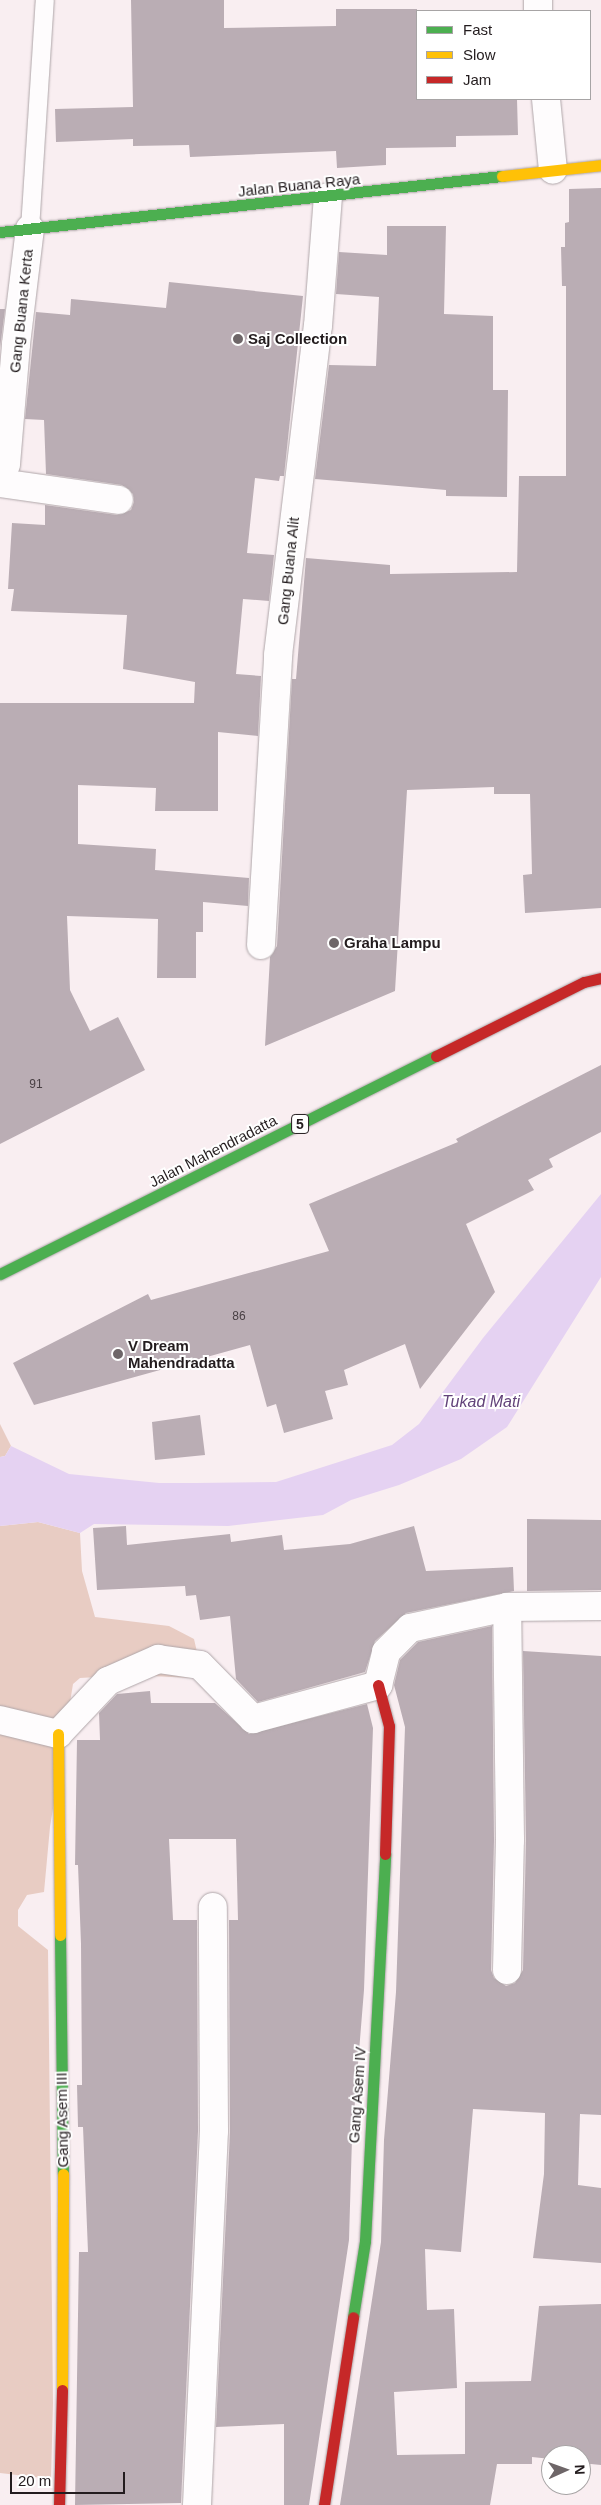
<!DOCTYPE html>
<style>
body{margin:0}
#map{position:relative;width:601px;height:2505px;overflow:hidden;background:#f9eef1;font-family:Helvetica,sans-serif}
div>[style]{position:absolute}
.green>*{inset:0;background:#e8ccc3}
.water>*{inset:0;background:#e5d2f2}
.building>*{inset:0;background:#baadb4}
.roads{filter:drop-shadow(0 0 1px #afa6a9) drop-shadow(0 0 1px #afa6a9)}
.lane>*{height:18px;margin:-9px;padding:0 9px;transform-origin:9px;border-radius:9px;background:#fefcfd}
.street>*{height:28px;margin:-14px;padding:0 14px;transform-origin:14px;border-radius:14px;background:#fefcfd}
.fast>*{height:11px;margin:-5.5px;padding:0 5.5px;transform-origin:5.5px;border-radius:5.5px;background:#4caf50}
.slow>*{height:11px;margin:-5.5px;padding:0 5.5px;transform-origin:5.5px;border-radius:5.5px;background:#ffc107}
.jam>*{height:11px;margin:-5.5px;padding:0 5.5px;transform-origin:5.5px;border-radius:5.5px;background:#c62828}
.dots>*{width:14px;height:14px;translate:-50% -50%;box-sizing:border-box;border:2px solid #fff;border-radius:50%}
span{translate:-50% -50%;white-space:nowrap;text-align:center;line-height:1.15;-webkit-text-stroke:4px #fff;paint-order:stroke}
.number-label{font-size:12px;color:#494044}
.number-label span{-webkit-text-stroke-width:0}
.shield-label span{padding:1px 4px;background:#fff;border:1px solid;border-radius:4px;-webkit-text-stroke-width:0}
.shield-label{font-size:14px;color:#231c1e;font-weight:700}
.street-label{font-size:15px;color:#231c1e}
.poi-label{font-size:15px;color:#231c1e;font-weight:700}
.left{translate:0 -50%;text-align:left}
.water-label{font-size:16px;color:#62437a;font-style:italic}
.legend{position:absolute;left:416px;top:10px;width:175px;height:90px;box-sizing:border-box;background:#fff;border:1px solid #a7a4a5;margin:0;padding:6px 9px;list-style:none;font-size:15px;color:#231c1e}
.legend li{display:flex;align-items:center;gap:10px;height:25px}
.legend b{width:25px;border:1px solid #a7a4a5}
.north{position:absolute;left:541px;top:2445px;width:50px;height:50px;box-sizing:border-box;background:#fff;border:1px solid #a7a4a5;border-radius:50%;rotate:88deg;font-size:14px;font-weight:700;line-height:20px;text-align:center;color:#231c1e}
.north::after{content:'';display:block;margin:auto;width:18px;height:22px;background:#6e6668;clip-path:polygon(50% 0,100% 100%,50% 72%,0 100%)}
.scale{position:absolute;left:10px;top:2472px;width:115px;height:22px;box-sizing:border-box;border:2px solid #231c1e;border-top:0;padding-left:6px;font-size:15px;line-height:18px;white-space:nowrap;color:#231c1e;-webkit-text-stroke:4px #fff;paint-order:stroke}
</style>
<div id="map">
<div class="green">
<div style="clip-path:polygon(0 1424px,11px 1446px,5px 1456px,0 1457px)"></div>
<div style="clip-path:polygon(38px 1522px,80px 1533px,82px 1571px,95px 1617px,169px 1626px,194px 1639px,200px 1665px,192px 1678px,132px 1675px,80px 1678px,73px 1684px,50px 1827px,44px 1892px,27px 1895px,18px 1910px,18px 1926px,48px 1950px,53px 2403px,51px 2479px,0 2473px,0 1526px)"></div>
</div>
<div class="water">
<div style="clip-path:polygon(601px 1194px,601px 1277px,507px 1427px,461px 1459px,399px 1485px,351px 1500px,323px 1515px,228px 1526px,94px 1524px,80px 1533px,38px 1522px,0 1526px,0 1457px,5px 1456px,11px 1446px,69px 1474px,159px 1483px,196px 1483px,276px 1482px,392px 1445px,419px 1424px,483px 1338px)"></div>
</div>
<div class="building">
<div style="clip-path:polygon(131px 0,224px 0,224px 28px,336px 26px,336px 9px,417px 9px,417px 99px,517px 99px,518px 135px,456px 136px,456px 147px,386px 148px,386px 165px,337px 168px,336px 151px,190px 157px,189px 145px,133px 146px,133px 139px,56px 142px,55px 109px,133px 107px)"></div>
<div style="clip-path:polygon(601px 188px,601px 908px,525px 913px,523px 875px,532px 874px,530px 794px,494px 794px,494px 787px,407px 790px,395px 991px,265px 1046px,270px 957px,277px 946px,292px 679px,296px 679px,306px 558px,390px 565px,390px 574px,517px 572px,519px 476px,566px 476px,566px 286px,562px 286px,561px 247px,565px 247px,565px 223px,569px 222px,569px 189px)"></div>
<div style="clip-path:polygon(387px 226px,446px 226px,444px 314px,493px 316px,493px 390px,508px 390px,507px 497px,446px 496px,446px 490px,315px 479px,329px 365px,376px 366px,379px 297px,336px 294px,339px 252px,387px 255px)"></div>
<div style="clip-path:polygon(169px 282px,303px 296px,284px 476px,280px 476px,279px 481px,255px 478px,247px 553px,274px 555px,269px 601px,243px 599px,236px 674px,261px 676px,258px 736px,218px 732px,218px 811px,155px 811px,156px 788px,78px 785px,78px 844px,156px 849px,155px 870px,249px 878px,248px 906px,203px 902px,203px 932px,196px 932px,196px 978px,157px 978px,158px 919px,67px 916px,70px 990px,90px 1031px,118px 1017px,145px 1070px,0 1144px,0 703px,194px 703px,195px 682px,123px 669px,127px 615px,11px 611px,14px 589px,8px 589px,12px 523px,45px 525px,45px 505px,117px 515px,131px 510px,134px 502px,133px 494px,122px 485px,46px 474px,44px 420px,25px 419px,36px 312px,70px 315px,71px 299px,166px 308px)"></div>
<div style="clip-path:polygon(0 309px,5px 309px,0 348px)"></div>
<div style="clip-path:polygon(601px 1065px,601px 1132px,549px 1159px,553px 1167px,528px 1180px,534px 1190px,466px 1224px,495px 1292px,420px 1389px,405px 1344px,344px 1370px,348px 1385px,325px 1391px,333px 1419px,284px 1433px,276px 1404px,267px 1407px,250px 1345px,34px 1405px,13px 1363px,148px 1294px,151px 1300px,329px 1251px,309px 1204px,458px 1142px,456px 1139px)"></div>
<div style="clip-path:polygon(200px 1415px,205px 1455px,155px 1460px,152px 1422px)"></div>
<div style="clip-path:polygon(527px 1519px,601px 1520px,601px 1590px,527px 1591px)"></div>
<div style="clip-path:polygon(126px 1526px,127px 1545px,230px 1534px,231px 1542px,282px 1535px,284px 1550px,350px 1544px,414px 1526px,426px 1571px,513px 1567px,514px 1591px,406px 1613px,375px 1641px,365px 1672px,258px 1702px,236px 1679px,230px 1616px,200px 1620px,196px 1595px,186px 1596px,185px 1586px,97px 1590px,93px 1528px)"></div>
<div style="clip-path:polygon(492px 1626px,494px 1840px,491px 1970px,494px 1978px,506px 1986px,515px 1983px,523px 1970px,526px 1840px,523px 1651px,601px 1656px,601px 2115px,580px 2114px,578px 2185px,601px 2188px,601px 2263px,533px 2258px,544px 2174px,545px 2113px,473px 2109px,461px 2252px,425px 2249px,427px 2310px,454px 2309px,457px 2388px,394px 2392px,397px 2455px,465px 2454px,465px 2382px,531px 2381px,539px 2306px,601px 2304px,601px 2465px,581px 2463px,581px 2455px,551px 2455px,551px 2459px,532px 2457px,532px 2464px,497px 2464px,490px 2505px,340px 2505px,381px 2242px,384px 2140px,396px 1992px,405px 1727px,394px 1685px,400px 1660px,418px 1642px)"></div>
<div style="clip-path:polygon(150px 1691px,151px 1703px,215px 1703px,249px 1734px,367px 1704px,373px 1728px,364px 1990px,352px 2138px,349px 2240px,309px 2505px,284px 2505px,284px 2424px,216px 2427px,230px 2132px,229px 1920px,238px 1920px,236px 1839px,169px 1839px,173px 1920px,197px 1920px,198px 2131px,181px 2503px,75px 2505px,79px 2252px,88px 2252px,83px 2127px,78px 2127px,77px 2085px,82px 2085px,81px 1944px,78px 1865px,75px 1865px,77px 1740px,100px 1740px,99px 1713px,117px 1694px)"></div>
</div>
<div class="roads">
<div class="lane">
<div style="left:30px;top:229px;width:229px;rotate:-86.3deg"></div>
</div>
<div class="street">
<div style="left:538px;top:0;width:11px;rotate:90deg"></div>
<div style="left:546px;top:99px;width:71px;rotate:84.4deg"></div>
<div style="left:0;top:482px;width:19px;rotate:-72deg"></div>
<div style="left:6px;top:464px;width:120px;rotate:-85.2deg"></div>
<div style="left:16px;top:344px;width:116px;rotate:-83.1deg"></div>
<div style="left:0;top:483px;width:120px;rotate:8.1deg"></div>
<div style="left:261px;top:945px;width:290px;rotate:-86.6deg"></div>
<div style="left:278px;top:655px;width:331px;rotate:-83.1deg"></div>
<div style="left:318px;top:326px;width:129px;rotate:-85.6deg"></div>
<div style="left:0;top:1720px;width:60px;rotate:13.6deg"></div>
<div style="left:58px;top:1734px;width:73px;rotate:-46.7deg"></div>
<div style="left:108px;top:1681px;width:55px;rotate:-23.7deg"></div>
<div style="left:158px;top:1659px;width:42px;rotate:8.1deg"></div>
<div style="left:200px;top:1665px;width:76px;rotate:45.5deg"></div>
<div style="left:253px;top:1719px;width:130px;rotate:-15.2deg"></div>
<div style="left:378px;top:1685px;width:34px;rotate:-76deg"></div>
<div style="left:386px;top:1652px;width:34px;rotate:-45deg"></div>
<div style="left:410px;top:1628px;width:99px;rotate:-12.2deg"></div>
<div style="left:507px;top:1607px;width:94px;rotate:-0.6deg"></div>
<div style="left:507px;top:1970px;width:130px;rotate:-88.7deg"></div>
<div style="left:510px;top:1840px;width:233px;rotate:-90.7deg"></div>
<div style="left:197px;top:2505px;width:374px;rotate:-87.4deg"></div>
<div style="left:214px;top:2131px;width:224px;rotate:-90.3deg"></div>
</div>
<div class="fast">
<div style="left:0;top:232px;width:505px;rotate:-6.37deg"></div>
<div style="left:0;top:1274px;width:487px;rotate:-26.6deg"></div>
<div style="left:60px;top:1935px;width:239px;rotate:89.3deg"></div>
<div style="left:353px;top:2317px;width:77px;rotate:-81deg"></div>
<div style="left:365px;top:2241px;width:388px;rotate:-87deg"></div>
</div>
<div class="slow">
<div style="left:502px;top:176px;width:100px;rotate:-6.3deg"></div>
<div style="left:58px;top:1734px;width:201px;rotate:89.4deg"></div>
<div style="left:62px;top:2390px;width:216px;rotate:-89.7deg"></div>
</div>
<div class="jam">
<div style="left:436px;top:1056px;width:165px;rotate:-26.6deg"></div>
<div style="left:584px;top:982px;width:17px;rotate:-13deg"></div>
<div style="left:378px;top:1685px;width:42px;rotate:75deg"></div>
<div style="left:389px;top:1726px;width:128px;rotate:91.8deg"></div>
<div style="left:59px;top:2505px;width:115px;rotate:-88.5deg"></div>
<div style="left:324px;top:2505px;width:190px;rotate:-81.2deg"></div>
</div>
</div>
<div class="dots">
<div style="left:238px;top:339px;background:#6e6668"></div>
<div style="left:334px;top:943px;background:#6e6668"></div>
<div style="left:118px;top:1354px;background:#6e6668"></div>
</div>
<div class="number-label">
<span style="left:36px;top:1085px">91</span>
<span style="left:239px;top:1317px">86</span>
</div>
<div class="shield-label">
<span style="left:300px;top:1124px">5</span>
</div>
<div class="street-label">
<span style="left:299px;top:185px;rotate:-6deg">Jalan Buana Raya</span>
<span style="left:21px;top:311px;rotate:-84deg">Gang Buana Kerta</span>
<span style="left:288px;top:571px;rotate:-84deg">Gang Buana Alit</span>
<span style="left:213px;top:1151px;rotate:-27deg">Jalan Mahendradatta</span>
<span style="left:357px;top:2095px;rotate:-86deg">Gang Asem IV</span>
<span style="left:62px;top:2120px;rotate:-91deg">Gang Asem III</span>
</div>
<div class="poi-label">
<span class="left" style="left:248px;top:339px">Saj Collection</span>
<span class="left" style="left:344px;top:943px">Graha Lampu</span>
<span class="left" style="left:128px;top:1354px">V Dream<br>Mahendradatta</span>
</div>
<div class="water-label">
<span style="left:481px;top:1402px">Tukad Mati</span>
</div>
<ul class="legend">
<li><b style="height:6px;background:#4caf50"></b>Fast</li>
<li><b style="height:6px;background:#ffc107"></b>Slow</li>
<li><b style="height:6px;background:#c62828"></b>Jam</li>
</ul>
<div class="north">N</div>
<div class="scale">20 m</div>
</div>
